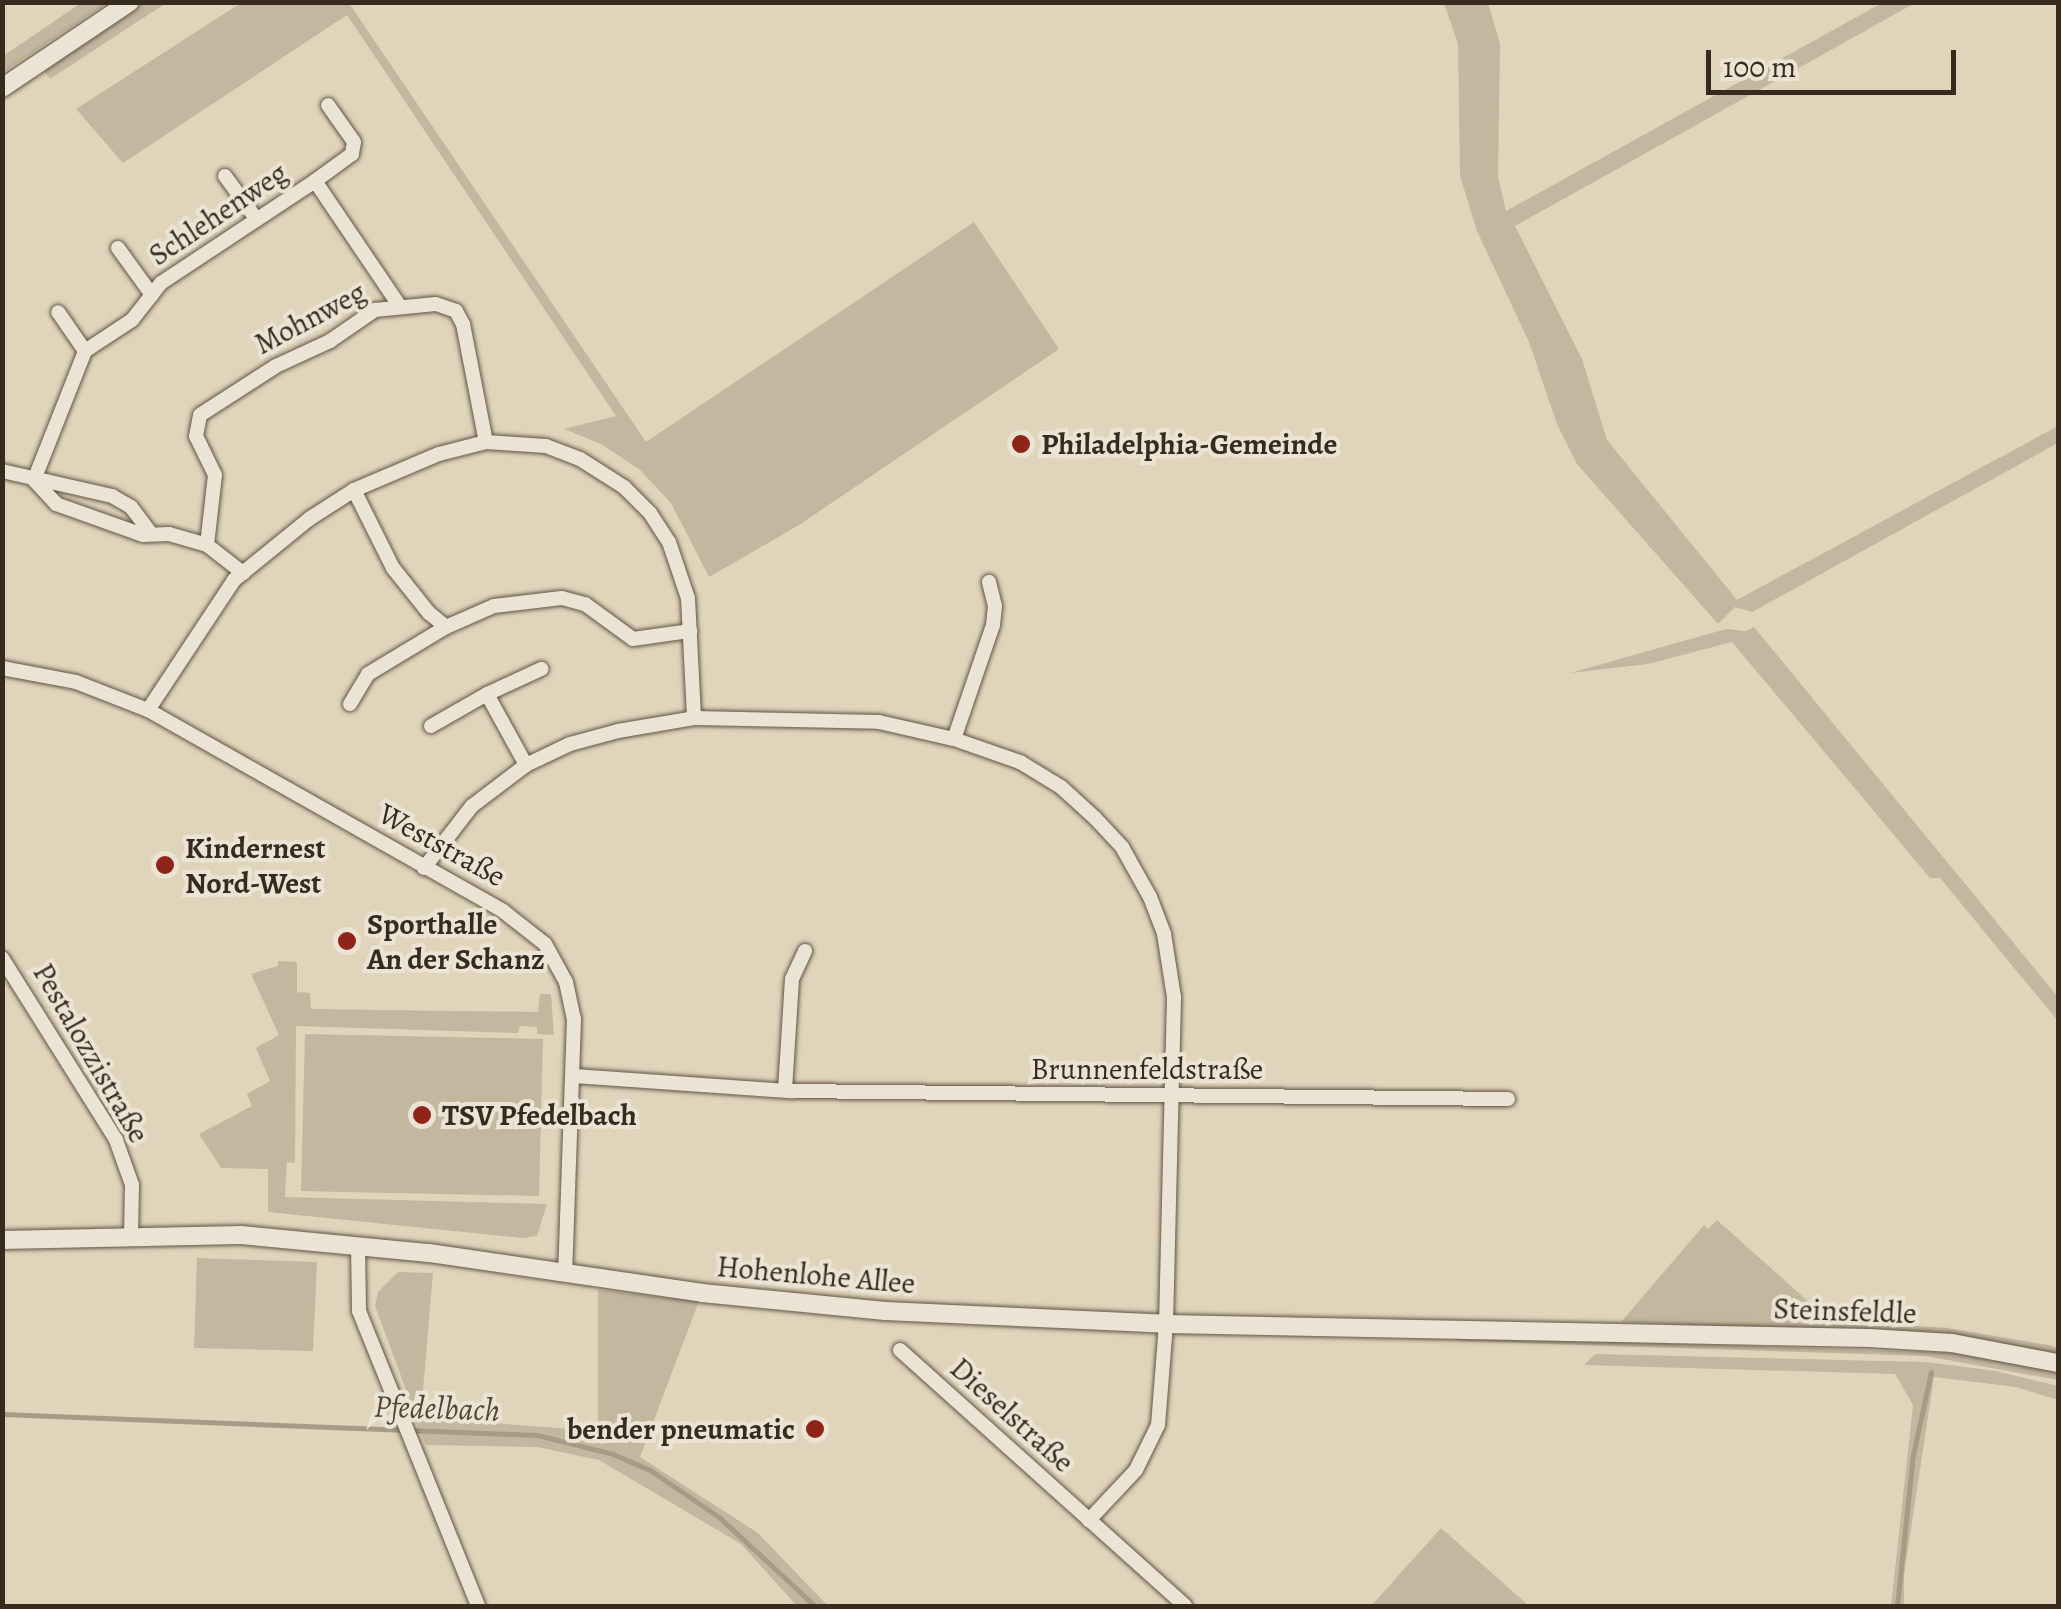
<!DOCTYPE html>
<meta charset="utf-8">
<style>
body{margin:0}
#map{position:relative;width:2061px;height:1609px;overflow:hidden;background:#e0d4bb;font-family:Alegreya,serif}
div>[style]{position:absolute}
.green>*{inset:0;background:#c3b7a0}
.stream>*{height:5px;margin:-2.5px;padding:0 2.5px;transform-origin:2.5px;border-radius:2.5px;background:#a69b85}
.roads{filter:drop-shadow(0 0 2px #605544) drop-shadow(0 0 2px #605544)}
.minor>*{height:14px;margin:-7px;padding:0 7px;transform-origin:7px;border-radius:7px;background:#ebe3d3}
.tertiary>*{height:18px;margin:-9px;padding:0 9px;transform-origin:9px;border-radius:9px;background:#ebe3d3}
.dots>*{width:28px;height:28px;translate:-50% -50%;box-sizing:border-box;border:5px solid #ebe3d3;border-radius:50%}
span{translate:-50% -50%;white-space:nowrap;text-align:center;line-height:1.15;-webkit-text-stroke:8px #ebe3d3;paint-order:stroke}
.street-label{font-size:30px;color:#362b1d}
.poi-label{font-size:30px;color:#362b1d;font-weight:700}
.left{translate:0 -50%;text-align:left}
.right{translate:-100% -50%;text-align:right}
.water-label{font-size:32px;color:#524737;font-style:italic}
.frame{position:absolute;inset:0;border:5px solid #362b1d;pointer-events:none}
.scale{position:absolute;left:1706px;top:50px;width:250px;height:45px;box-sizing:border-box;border:5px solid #362b1d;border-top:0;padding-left:12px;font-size:30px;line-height:35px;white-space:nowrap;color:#362b1d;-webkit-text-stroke:8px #ebe3d3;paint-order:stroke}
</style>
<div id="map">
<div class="green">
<div style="clip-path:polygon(81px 3px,107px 3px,3px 72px,3px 56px)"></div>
<div style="clip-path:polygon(144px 3px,166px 3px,50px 79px,42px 69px)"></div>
<div style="clip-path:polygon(241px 3px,349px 3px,646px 442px,974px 222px,1059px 349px,799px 525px,709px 577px,671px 503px,640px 470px,601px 444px,564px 429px,616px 416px,347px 15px,123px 163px,76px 109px)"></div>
<div style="clip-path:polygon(1444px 3px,1488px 3px,1500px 44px,1498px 177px,1506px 211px,1882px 3px,1915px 3px,1515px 226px,1582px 359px,1607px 440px,1737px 600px,2058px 426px,2058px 443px,1752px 612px,1735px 607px,1718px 624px,1577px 464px,1557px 424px,1529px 342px,1477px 231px,1460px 176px,1458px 44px)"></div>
<div style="clip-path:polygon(1754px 627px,2058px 997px,2058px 1021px,1940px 878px,1930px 878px,1732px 642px,1648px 664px,1570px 673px,1726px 629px,1746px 631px)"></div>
<div style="clip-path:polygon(278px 961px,297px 962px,297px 992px,310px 993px,311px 1009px,538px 1012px,540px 994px,551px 994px,554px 1035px,537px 1034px,537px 1027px,520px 1026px,518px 1033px,296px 1026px,295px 1163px,287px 1162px,285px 1197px,547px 1204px,537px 1236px,523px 1238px,268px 1212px,268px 1169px,221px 1168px,199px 1134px,252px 1106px,247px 1094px,270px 1081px,256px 1048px,279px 1035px,251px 974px,278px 966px)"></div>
<div style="clip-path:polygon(305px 1034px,543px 1039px,539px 1196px,301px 1191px)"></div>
<div style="clip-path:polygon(1717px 1220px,1829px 1320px,1947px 1328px,2049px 1345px,2058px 1348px,2058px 1355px,1819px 1330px,1621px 1322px,1704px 1225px,1708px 1229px)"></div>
<div style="clip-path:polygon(197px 1258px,317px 1262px,313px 1351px,194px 1348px)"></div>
<div style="clip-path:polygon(398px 1272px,433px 1273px,422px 1401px,411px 1403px,375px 1306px,378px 1292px)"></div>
<div style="clip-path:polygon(598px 1290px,699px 1301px,640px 1457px,758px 1533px,828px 1606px,797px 1606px,741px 1544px,599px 1460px,537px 1447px,426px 1445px,414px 1417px,598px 1431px)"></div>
<div style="clip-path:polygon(1457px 1337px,1953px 1353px,2047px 1370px,2058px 1373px,2058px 1380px,1925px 1356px,1456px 1341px)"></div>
<div style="clip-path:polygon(1595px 1354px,1926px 1362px,1996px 1371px,2058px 1386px,2058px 1400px,2016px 1387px,1934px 1377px,1904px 1575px,1904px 1606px,1891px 1606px,1913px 1405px,1895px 1374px,1584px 1365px)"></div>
<div style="clip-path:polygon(1441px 1528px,1529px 1606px,1371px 1606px)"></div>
</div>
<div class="stream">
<div style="left:2px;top:1414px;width:535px;rotate:2.25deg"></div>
<div style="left:537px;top:1435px;width:78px;rotate:14deg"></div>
<div style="left:613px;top:1454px;width:40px;rotate:23.4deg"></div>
<div style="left:650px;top:1470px;width:85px;rotate:34.4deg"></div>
<div style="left:720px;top:1518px;width:129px;rotate:42.8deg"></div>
<div style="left:1897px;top:1606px;width:152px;rotate:-84deg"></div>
<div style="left:1913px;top:1455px;width:85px;rotate:-77.8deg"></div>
</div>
<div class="roads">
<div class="minor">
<div style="left:225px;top:176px;width:54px;rotate:54deg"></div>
<div style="left:315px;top:181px;width:46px;rotate:-36.1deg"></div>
<div style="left:352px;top:154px;width:12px;rotate:-81deg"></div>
<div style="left:354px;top:142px;width:45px;rotate:-125.1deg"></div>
<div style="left:118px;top:248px;width:58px;rotate:54.1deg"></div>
<div style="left:85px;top:351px;width:56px;rotate:-33.4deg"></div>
<div style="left:132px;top:320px;width:47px;rotate:-51.9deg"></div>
<div style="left:161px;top:283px;width:185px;rotate:-33.5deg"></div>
<div style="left:315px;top:181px;width:150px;rotate:55.9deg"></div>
<div style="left:2px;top:471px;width:113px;rotate:12.8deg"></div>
<div style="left:112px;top:496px;width:22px;rotate:30deg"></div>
<div style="left:131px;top:507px;width:34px;rotate:53deg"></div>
<div style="left:34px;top:480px;width:33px;rotate:47deg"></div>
<div style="left:56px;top:504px;width:92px;rotate:19.6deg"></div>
<div style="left:143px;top:535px;width:26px;rotate:-2deg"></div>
<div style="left:169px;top:534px;width:40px;rotate:16deg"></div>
<div style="left:207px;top:545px;width:46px;rotate:37.9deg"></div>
<div style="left:34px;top:480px;width:139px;rotate:-68.4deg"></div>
<div style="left:85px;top:351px;width:47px;rotate:-124.7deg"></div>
<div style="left:354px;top:490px;width:87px;rotate:63.4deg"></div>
<div style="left:393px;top:568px;width:58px;rotate:51.3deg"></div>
<div style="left:429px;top:613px;width:22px;rotate:39deg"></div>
<div style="left:207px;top:545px;width:70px;rotate:-83.5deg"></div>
<div style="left:215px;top:475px;width:43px;rotate:-116deg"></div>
<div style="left:196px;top:436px;width:21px;rotate:-79deg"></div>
<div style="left:200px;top:415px;width:90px;rotate:-32.8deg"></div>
<div style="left:276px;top:366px;width:60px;rotate:-24.8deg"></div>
<div style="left:330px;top:341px;width:55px;rotate:-34.6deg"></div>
<div style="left:375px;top:310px;width:61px;rotate:-5.6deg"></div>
<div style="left:436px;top:304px;width:21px;rotate:19deg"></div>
<div style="left:456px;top:311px;width:15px;rotate:62deg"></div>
<div style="left:463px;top:324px;width:120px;rotate:79deg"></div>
<div style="left:2px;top:668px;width:75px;rotate:10.7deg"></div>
<div style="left:76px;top:682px;width:77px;rotate:21.3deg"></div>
<div style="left:148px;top:710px;width:408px;rotate:29.5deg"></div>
<div style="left:503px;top:911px;width:53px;rotate:38.2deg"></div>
<div style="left:545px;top:944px;width:43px;rotate:61.1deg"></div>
<div style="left:566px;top:982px;width:38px;rotate:78deg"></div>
<div style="left:574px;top:1019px;width:254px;rotate:92deg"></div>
<div style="left:350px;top:704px;width:35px;rotate:-59deg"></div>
<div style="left:368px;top:674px;width:91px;rotate:-31.1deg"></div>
<div style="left:446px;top:627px;width:52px;rotate:-23.6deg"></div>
<div style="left:494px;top:606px;width:68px;rotate:-6.7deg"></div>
<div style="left:562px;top:598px;width:24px;rotate:15deg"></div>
<div style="left:585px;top:604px;width:59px;rotate:36.1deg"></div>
<div style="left:633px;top:639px;width:58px;rotate:-8deg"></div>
<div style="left:148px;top:710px;width:156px;rotate:-56.5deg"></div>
<div style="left:234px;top:580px;width:97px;rotate:-39.1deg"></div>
<div style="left:309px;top:519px;width:54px;rotate:-32.8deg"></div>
<div style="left:354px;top:490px;width:92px;rotate:-23deg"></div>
<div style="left:439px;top:454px;width:49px;rotate:-14.3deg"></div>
<div style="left:486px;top:442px;width:60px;rotate:3.8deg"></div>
<div style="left:546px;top:446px;width:36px;rotate:21deg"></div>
<div style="left:580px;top:459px;width:52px;rotate:32.5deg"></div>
<div style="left:624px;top:487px;width:37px;rotate:45deg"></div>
<div style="left:650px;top:513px;width:35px;rotate:57deg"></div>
<div style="left:669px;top:542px;width:59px;rotate:71.3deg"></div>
<div style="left:688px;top:598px;width:120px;rotate:87.1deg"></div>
<div style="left:431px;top:726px;width:64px;rotate:-29.7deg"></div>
<div style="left:954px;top:739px;width:120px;rotate:-71.1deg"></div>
<div style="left:993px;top:625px;width:19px;rotate:-84deg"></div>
<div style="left:995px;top:606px;width:25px;rotate:-104deg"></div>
<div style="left:526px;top:765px;width:81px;rotate:-118.8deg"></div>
<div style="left:487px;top:694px;width:60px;rotate:-24.8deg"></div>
<div style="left:424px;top:868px;width:78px;rotate:-52.3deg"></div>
<div style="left:472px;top:806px;width:68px;rotate:-37.2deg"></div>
<div style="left:526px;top:765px;width:49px;rotate:-25.5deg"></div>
<div style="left:570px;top:744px;width:50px;rotate:-15.2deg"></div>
<div style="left:618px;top:731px;width:77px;rotate:-9.7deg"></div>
<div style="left:694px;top:718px;width:185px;rotate:1.2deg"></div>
<div style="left:879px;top:722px;width:77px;rotate:12.8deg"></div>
<div style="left:954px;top:739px;width:70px;rotate:19.2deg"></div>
<div style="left:1020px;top:762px;width:48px;rotate:31.4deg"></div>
<div style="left:1061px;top:787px;width:46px;rotate:42.4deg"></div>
<div style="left:1095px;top:818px;width:40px;rotate:47deg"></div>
<div style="left:1122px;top:847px;width:57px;rotate:60.8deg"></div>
<div style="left:1150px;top:897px;width:40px;rotate:69deg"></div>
<div style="left:1164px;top:934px;width:64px;rotate:81deg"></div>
<div style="left:1174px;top:997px;width:327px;rotate:91.4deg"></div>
<div style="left:1166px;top:1324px;width:101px;rotate:94.5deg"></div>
<div style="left:1158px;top:1425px;width:50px;rotate:116.1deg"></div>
<div style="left:1136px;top:1470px;width:69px;rotate:133.2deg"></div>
<div style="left:2px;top:958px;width:215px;rotate:57.9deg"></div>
<div style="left:116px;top:1140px;width:48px;rotate:70.4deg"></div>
<div style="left:132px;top:1185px;width:52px;rotate:91.1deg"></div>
<div style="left:574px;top:1076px;width:218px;rotate:4deg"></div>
<div style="left:791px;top:1091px;width:717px;rotate:0.64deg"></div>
<div style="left:785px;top:1090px;width:111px;rotate:-86.4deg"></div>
<div style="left:792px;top:979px;width:31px;rotate:-65deg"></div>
<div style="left:358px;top:1245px;width:66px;rotate:89.1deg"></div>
<div style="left:359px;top:1311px;width:318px;rotate:68deg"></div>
<div style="left:900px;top:1350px;width:383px;rotate:41.9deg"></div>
</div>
<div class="tertiary">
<div style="left:2px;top:88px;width:154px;rotate:-33.9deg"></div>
<div style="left:2px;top:1240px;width:239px;rotate:-1.2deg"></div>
<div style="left:241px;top:1235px;width:189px;rotate:5.5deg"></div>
<div style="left:429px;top:1253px;width:276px;rotate:8.3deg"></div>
<div style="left:702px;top:1293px;width:184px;rotate:5.6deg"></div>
<div style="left:885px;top:1311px;width:281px;rotate:2.6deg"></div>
<div style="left:1166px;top:1324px;width:703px;rotate:1.14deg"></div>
<div style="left:1869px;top:1338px;width:83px;rotate:3.4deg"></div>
<div style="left:1952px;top:1343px;width:108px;rotate:10.7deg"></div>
</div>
</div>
<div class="dots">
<div style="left:1021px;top:444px;background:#8f2418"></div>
<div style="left:165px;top:865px;background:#8f2418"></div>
<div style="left:347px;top:941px;background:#8f2418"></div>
<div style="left:422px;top:1115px;background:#8f2418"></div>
<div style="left:815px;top:1429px;background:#8f2418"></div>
</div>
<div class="street-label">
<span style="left:218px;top:214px;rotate:-34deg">Schlehenweg</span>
<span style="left:310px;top:318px;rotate:-28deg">Mohnweg</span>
<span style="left:442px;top:845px;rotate:29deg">Weststraße</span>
<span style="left:91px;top:1053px;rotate:60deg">Pestalozzistraße</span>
<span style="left:1147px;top:1069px">Brunnenfeldstraße</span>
<span style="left:816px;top:1275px;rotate:5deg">Hohenlohe Allee</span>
<span style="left:1845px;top:1311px;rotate:2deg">Steinsfeldle</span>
<span style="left:1012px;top:1415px;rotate:42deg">Dieselstraße</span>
</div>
<div class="poi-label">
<span class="left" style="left:1041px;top:444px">Philadelphia-Gemeinde</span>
<span class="left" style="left:185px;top:865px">Kindernest<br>Nord-West</span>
<span class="left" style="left:367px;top:941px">Sporthalle<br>An der Schanz</span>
<span class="left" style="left:442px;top:1115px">TSV Pfedelbach</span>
<span class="right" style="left:795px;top:1429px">bender pneumatic</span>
</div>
<div class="water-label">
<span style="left:437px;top:1408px;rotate:2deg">Pfedelbach</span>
</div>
<div class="frame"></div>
<div class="scale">100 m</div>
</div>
